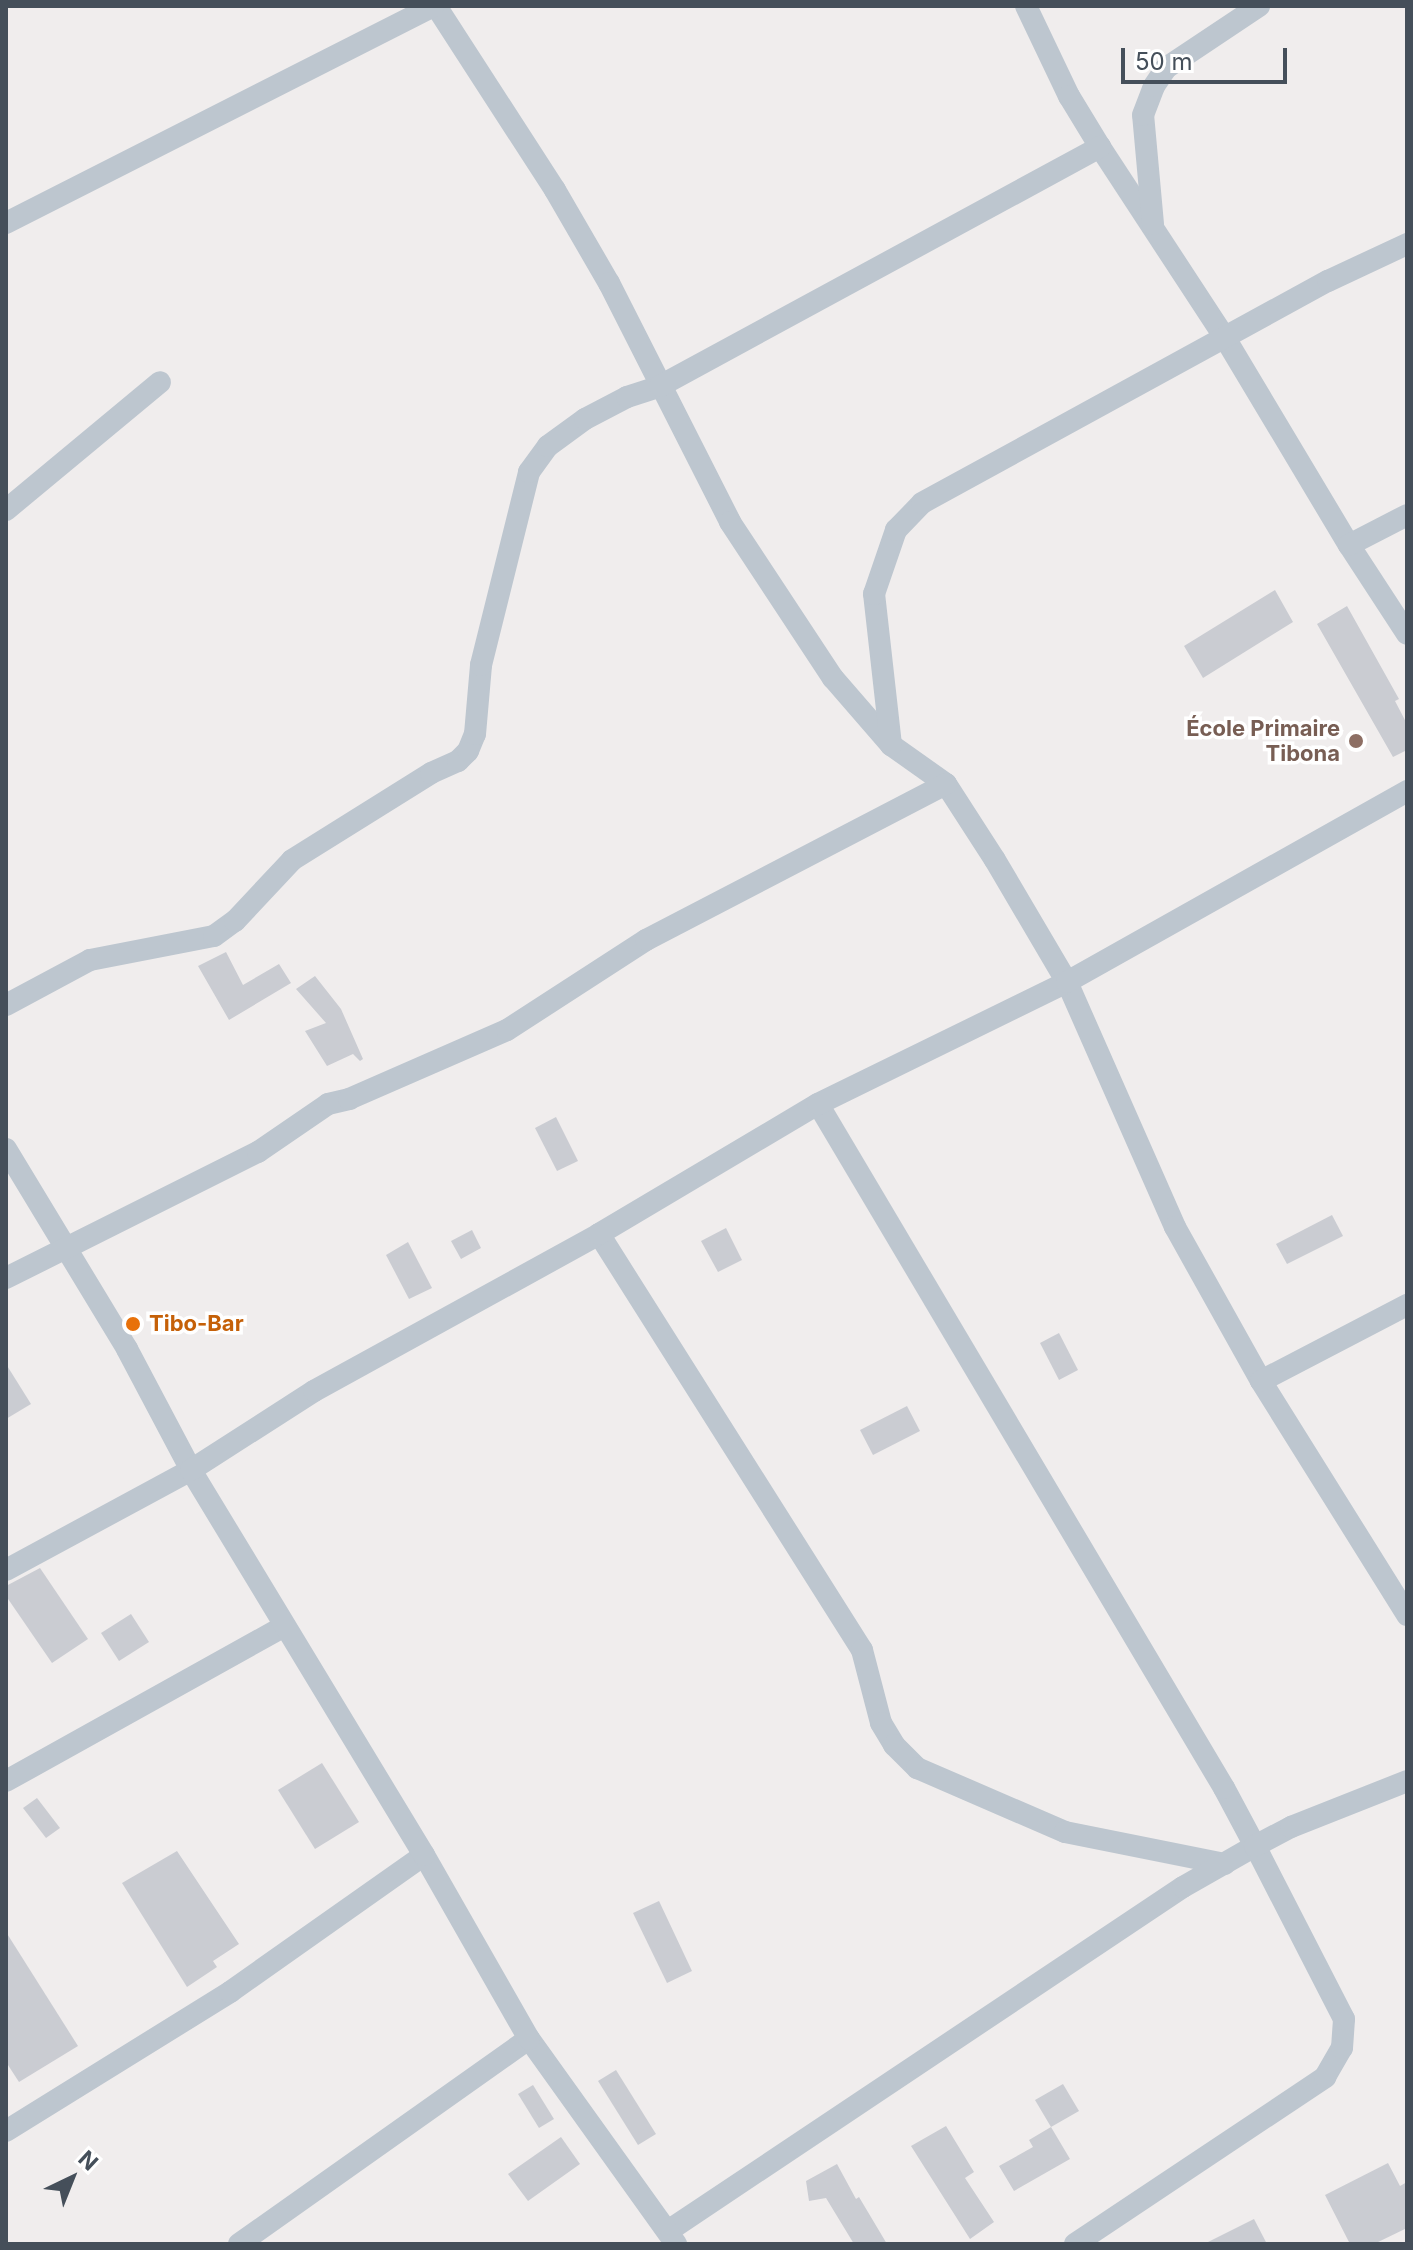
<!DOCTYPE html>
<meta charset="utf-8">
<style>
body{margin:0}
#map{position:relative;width:1413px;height:2250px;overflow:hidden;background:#f0eded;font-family:Inter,sans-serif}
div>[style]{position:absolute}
.building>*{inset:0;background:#caccd2}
.minor>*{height:22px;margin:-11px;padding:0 11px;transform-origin:11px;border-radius:11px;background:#bdc6cf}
.dots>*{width:22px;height:22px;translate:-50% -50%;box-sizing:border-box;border:4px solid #fff;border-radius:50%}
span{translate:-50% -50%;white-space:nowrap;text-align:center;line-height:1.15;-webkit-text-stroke:7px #fff;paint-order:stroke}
.education-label{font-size:22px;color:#785e54;font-weight:700}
.right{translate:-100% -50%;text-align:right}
.food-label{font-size:22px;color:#c56008;font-weight:700}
.left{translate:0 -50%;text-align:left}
.frame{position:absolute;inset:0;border:8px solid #454f5a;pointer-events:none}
.north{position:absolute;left:32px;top:2138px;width:80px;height:80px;-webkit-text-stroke:6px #fff;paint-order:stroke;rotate:43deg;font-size:22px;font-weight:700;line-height:32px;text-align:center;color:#454f5a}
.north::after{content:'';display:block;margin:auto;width:28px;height:36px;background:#454f5a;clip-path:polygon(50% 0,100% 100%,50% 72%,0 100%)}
.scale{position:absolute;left:1121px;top:48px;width:166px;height:36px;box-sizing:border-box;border:4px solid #454f5a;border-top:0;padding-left:10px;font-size:24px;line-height:28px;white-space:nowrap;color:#454f5a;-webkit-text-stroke:6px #fff;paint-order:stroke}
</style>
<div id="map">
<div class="building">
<div style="clip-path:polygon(1275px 590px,1293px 622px,1203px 678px,1184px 646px)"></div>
<div style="clip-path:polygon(1347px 606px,1399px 699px,1395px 701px,1407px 724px,1407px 750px,1393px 757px,1317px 624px)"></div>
<div style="clip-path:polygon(226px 952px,243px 985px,279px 964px,291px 983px,229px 1020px,198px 966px)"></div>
<div style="clip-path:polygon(315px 976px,341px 1009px,363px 1059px,360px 1061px,353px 1054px,327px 1066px,305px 1031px,326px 1023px,296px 989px)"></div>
<div style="clip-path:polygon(556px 1117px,578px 1161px,557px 1171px,535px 1128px)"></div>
<div style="clip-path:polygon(1332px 1215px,1343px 1236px,1287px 1264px,1276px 1244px)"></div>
<div style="clip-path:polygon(726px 1228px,742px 1260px,718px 1272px,701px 1241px)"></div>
<div style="clip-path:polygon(472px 1230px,481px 1248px,461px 1259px,451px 1241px)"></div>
<div style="clip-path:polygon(408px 1242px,432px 1288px,409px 1299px,386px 1255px)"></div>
<div style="clip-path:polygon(1059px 1333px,1078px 1370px,1059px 1380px,1040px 1343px)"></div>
<div style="clip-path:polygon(6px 1364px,31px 1404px,6px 1419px)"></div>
<div style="clip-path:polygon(907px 1406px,920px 1431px,873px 1455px,860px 1430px)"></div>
<div style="clip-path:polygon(40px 1568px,88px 1639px,52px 1663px,6px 1596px,6px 1586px)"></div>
<div style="clip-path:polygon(131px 1614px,149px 1642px,119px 1661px,101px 1633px)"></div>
<div style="clip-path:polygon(322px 1763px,359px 1822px,315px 1849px,278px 1790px)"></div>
<div style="clip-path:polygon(37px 1798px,60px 1828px,46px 1838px,23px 1808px)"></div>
<div style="clip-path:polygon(177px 1851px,239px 1944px,213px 1961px,217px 1967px,187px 1987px,122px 1883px)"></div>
<div style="clip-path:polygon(659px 1901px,692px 1971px,667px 1983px,633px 1913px)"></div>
<div style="clip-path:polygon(6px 1932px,78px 2046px,19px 2082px,6px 2062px)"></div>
<div style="clip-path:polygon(616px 2070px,656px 2134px,638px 2145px,598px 2081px)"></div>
<div style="clip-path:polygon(1063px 2084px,1079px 2111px,1051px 2127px,1035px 2100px)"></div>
<div style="clip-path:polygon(533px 2085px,554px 2119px,539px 2128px,518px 2094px)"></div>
<div style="clip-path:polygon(946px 2126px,974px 2172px,965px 2178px,994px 2222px,970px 2239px,911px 2146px)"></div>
<div style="clip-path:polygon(1051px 2127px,1070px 2159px,1014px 2191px,999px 2166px,1033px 2147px,1029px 2140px)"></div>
<div style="clip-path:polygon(561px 2137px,580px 2164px,528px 2201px,508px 2174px)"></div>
<div style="clip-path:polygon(1388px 2163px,1400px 2186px,1407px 2182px,1407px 2228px,1374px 2244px,1350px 2244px,1325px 2195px)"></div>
<div style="clip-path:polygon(837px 2164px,856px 2199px,859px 2197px,887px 2244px,854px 2244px,826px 2198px,809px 2201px,806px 2181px)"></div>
<div style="clip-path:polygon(1254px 2219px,1267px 2244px,1204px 2244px)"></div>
</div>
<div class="minor">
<div style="left:436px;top:6px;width:219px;rotate:57.1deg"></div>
<div style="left:555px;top:190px;width:108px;rotate:59.9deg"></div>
<div style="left:609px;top:283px;width:268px;rotate:63.1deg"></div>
<div style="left:730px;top:522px;width:187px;rotate:56.6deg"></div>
<div style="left:833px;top:678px;width:89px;rotate:49.1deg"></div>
<div style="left:891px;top:745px;width:67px;rotate:35.3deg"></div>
<div style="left:946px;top:784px;width:90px;rotate:57.2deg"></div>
<div style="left:995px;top:860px;width:142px;rotate:59.5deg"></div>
<div style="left:1067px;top:982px;width:268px;rotate:66.2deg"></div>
<div style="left:1175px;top:1227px;width:176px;rotate:60.8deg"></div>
<div style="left:1261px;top:1381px;width:276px;rotate:58deg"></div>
<div style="left:1026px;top:6px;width:100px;rotate:64.5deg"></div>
<div style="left:1069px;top:96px;width:60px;rotate:58.7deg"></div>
<div style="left:1100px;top:147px;width:228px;rotate:56.8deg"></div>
<div style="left:1225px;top:338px;width:241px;rotate:59.1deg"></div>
<div style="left:1349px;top:545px;width:106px;rotate:56.9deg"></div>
<div style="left:6px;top:223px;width:479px;rotate:-26.9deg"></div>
<div style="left:1153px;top:224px;width:109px;rotate:-95.2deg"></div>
<div style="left:1143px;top:115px;width:31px;rotate:-69deg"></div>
<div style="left:1154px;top:86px;width:22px;rotate:-56deg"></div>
<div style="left:1166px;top:68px;width:112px;rotate:-33.7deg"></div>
<div style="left:6px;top:510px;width:200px;rotate:-39.7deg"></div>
<div style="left:1349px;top:545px;width:65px;rotate:-27.3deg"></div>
<div style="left:891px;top:745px;width:152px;rotate:-96.4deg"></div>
<div style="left:874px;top:594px;width:68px;rotate:-71deg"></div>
<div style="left:896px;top:530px;width:37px;rotate:-46deg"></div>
<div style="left:922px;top:503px;width:463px;rotate:-28.7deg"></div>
<div style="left:1328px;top:281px;width:87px;rotate:-25.1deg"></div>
<div style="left:6px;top:1005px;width:95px;rotate:-28.2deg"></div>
<div style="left:90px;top:960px;width:126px;rotate:-11deg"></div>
<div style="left:214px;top:936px;width:26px;rotate:-36deg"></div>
<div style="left:235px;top:921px;width:83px;rotate:-46.9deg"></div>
<div style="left:292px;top:860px;width:164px;rotate:-32deg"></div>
<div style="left:431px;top:773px;width:30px;rotate:-24deg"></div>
<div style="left:458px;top:761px;width:14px;rotate:-45deg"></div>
<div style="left:468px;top:751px;width:18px;rotate:-68deg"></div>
<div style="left:475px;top:734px;width:69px;rotate:-85deg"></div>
<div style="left:481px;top:665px;width:199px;rotate:-76deg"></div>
<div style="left:529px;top:472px;width:32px;rotate:-54deg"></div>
<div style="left:548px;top:446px;width:46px;rotate:-36.1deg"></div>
<div style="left:585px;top:419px;width:47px;rotate:-27.6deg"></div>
<div style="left:627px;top:397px;width:35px;rotate:-18deg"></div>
<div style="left:660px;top:386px;width:501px;rotate:-28.51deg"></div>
<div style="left:6px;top:1149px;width:234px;rotate:58.8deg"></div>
<div style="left:127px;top:1349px;width:137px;rotate:62.1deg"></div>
<div style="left:191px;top:1470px;width:210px;rotate:151.6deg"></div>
<div style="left:599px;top:1234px;width:492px;rotate:57.7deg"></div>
<div style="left:862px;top:1650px;width:75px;rotate:75.4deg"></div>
<div style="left:881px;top:1723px;width:26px;rotate:59deg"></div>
<div style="left:894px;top:1745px;width:33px;rotate:45deg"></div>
<div style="left:917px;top:1768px;width:161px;rotate:23.4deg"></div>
<div style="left:1065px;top:1832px;width:163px;rotate:11.3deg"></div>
<div style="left:6px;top:1278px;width:282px;rotate:-26.6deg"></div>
<div style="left:258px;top:1152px;width:85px;rotate:-34.4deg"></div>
<div style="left:328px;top:1104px;width:22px;rotate:-13deg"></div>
<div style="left:349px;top:1099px;width:172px;rotate:-23.6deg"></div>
<div style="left:507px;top:1030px;width:166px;rotate:-32.9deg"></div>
<div style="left:646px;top:940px;width:338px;rotate:-27.5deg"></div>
<div style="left:1261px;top:1381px;width:165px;rotate:-27.5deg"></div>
<div style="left:6px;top:1781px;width:317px;rotate:-29.1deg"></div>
<div style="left:6px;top:2131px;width:264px;rotate:-31.8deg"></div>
<div style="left:230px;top:1992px;width:237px;rotate:-35.2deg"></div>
<div style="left:668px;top:2231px;width:619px;rotate:-33.74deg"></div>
<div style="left:1183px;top:1887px;width:83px;rotate:-29.7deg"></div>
<div style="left:1255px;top:1846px;width:66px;rotate:-118.1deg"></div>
<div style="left:1224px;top:1788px;width:795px;rotate:-120.69deg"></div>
<div style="left:239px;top:2244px;width:355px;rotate:-35.3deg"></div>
<div style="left:676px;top:2244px;width:252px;rotate:-125.6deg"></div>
<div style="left:529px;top:2039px;width:212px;rotate:-119.7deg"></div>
<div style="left:424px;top:1855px;width:450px;rotate:-121.2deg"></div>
<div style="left:191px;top:1470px;width:146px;rotate:-32.7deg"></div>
<div style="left:314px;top:1391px;width:325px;rotate:-28.8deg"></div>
<div style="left:599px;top:1234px;width:255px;rotate:-30.7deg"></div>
<div style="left:818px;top:1104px;width:277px;rotate:-26.1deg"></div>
<div style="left:1067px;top:982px;width:390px;rotate:-29.3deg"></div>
<div style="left:1075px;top:2244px;width:301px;rotate:-33.7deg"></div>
<div style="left:1325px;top:2077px;width:34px;rotate:-60deg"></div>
<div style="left:1342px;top:2048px;width:29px;rotate:-86deg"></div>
<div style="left:1344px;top:2019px;width:195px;rotate:-117.2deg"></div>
<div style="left:1255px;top:1846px;width:41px;rotate:-27.8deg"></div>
<div style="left:1291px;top:1827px;width:125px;rotate:-21.6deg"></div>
</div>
<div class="dots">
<div style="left:1356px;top:741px;background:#8d6e63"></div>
<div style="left:133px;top:1324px;background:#e8710a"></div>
</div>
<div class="education-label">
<span class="right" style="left:1340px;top:741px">École Primaire<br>Tibona</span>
</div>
<div class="food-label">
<span class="left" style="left:149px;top:1324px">Tibo-Bar</span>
</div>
<div class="frame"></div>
<div class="north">N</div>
<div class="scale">50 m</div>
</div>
